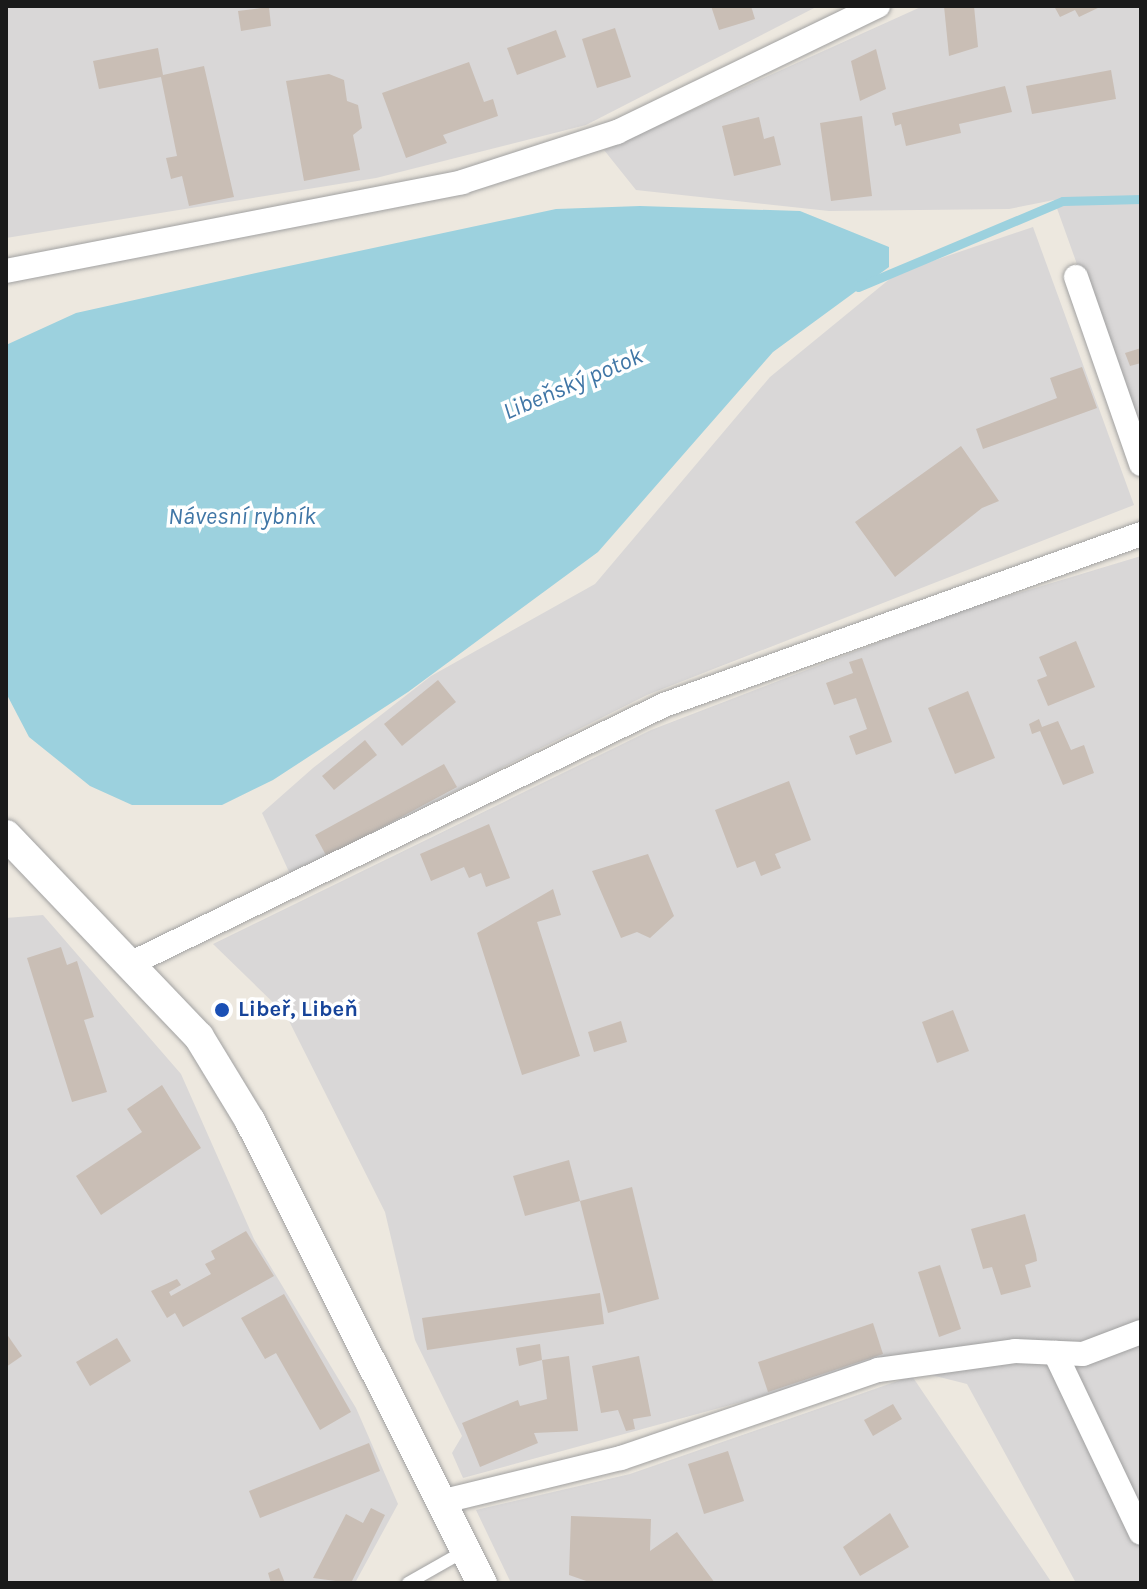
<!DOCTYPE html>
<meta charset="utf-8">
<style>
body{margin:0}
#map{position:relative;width:1147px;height:1589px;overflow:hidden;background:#ede8df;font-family:Karla,sans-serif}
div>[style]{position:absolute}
.residential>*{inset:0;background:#d9d7d7}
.water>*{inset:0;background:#9cd1de}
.stream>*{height:9px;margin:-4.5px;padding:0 4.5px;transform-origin:4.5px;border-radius:4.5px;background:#9cd1de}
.building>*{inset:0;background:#c9beb5}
.roads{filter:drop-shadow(0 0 2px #a1a1a1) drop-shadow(0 0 2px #a1a1a1)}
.service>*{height:12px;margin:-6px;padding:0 6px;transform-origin:6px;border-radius:6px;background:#fff}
.minor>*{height:24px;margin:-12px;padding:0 12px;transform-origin:12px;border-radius:12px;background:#fff}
.tertiary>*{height:30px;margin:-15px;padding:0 15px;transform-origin:15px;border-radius:15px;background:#fff}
.dots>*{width:22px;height:22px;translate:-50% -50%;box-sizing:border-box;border:4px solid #fff;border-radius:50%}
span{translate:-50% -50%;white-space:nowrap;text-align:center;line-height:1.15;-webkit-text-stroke:7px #fff;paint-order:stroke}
.transit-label{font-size:22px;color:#164399;font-weight:700}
.left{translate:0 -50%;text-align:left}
.water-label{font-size:24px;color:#4076a6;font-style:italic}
.frame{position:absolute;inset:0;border:8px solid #1a1a1a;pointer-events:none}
</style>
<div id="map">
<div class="residential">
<div style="clip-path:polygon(6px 6px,818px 6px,586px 125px,376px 178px,6px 238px)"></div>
<div style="clip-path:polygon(923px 6px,1141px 6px,1141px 443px,1054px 200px,1009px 209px,829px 211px,636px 190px,604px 150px)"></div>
<div style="clip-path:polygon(1033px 227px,1134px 505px,647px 695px,290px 874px,262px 813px,313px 768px,431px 676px,595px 584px,770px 377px,897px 273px)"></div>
<div style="clip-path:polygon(1141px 556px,1141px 1583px,1076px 1583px,967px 1384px,884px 1363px,463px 1478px,452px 1453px,462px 1436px,415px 1340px,385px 1212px,286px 1015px,213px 944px,651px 730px,965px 609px)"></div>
<div style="clip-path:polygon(43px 915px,181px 1074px,254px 1239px,356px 1408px,398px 1504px,355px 1583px,6px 1583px,6px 918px)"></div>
<div style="clip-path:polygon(912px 1376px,1052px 1583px,511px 1583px,476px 1510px,630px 1474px)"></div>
</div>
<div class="water">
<div style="clip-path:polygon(640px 206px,800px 211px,889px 247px,889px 267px,773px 352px,598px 552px,408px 692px,273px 780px,222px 805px,132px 805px,90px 786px,29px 737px,6px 693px,6px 345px,76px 313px,256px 273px,556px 209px)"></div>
</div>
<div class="stream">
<div style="left:858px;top:287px;width:222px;rotate:-22.8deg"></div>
<div style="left:1063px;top:201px;width:78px;rotate:-1.5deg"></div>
</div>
<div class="building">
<div style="clip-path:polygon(711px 6px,751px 6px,755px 19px,719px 30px)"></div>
<div style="clip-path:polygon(944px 6px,974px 6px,978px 47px,949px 56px)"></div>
<div style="clip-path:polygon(1054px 6px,1102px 6px,1079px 17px,1075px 10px,1060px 17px)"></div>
<div style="clip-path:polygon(269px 7px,271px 26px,241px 31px,238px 11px)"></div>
<div style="clip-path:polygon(615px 28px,631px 77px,597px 88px,582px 39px)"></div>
<div style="clip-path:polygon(556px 30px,566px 57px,517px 75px,507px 48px)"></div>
<div style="clip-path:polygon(158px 48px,163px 75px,204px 66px,234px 197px,189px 206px,182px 176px,171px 179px,166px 158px,177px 156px,161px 77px,99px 89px,93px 61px)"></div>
<div style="clip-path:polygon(876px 49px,886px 89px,860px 101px,851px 61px)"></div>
<div style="clip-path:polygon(469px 62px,484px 102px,493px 99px,498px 116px,443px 135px,447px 143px,406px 158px,382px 93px)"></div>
<div style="clip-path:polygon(1111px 70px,1116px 99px,1032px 114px,1026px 86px)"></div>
<div style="clip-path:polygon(329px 74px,344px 80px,347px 101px,358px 105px,362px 128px,353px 135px,360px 170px,304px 181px,286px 81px)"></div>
<div style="clip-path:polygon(1005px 86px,1012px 112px,959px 124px,961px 133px,906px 146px,901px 124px,895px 126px,892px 113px)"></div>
<div style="clip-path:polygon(862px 116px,872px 196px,831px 201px,820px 123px)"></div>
<div style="clip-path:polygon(759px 117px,764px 139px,774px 136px,781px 165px,734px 176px,722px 126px)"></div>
<div style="clip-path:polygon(1141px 348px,1141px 363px,1130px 366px,1125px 353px)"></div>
<div style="clip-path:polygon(1082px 367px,1097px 408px,983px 449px,976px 429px,1057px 398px,1050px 378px)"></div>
<div style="clip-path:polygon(961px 446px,999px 501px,982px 508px,895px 577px,855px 522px)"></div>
<div style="clip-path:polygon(1076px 641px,1095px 687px,1048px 706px,1037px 680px,1047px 676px,1039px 657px)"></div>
<div style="clip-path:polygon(862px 658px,892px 742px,856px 755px,849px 736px,867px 729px,856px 698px,834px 705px,826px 683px,853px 673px,849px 662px)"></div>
<div style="clip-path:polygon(438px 680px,456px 702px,402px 746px,384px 724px)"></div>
<div style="clip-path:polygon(968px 691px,995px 758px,955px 774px,928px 708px)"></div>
<div style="clip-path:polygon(1039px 719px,1042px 727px,1058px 721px,1071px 750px,1084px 745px,1094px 773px,1063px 785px,1040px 731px,1032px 734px,1029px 724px)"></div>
<div style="clip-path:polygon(365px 740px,377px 755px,334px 790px,322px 776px)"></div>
<div style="clip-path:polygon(444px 764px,457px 787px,327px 857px,315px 835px)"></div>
<div style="clip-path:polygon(789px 781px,811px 840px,775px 854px,781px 868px,761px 876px,755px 861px,737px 868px,715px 810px)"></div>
<div style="clip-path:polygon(489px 824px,510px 878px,486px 887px,481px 873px,469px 878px,464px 867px,431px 881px,420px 854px)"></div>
<div style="clip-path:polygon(648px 854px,674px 916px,650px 938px,637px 932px,621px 938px,592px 871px)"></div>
<div style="clip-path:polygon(553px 889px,561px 915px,537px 922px,580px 1056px,522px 1075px,477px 933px)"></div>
<div style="clip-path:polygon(61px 947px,67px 965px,77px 961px,94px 1017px,84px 1020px,107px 1092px,72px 1102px,27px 958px)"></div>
<div style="clip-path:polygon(953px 1010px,969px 1051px,937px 1063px,922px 1022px)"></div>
<div style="clip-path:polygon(621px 1021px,627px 1042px,594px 1052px,588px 1032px)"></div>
<div style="clip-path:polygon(162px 1085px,201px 1148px,101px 1215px,76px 1176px,142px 1132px,127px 1109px)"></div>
<div style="clip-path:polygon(569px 1160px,580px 1201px,525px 1216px,513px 1176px)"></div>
<div style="clip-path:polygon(632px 1187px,659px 1299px,608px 1313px,580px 1201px)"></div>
<div style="clip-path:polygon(1025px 1214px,1036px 1254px,1037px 1261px,1025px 1265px,1031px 1287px,1001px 1295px,992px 1267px,983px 1269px,971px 1229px)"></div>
<div style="clip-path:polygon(246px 1231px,274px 1276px,183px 1327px,175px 1313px,167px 1318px,151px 1291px,177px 1279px,181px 1285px,169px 1292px,171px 1296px,211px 1274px,205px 1264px,215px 1259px,211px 1251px)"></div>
<div style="clip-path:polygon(940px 1265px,961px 1329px,939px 1337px,918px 1272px)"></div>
<div style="clip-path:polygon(600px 1293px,604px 1324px,427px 1350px,422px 1318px)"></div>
<div style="clip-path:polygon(284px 1294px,351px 1412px,320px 1430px,276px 1353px,265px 1359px,241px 1318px)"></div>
<div style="clip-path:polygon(873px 1323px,883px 1354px,768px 1392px,758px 1362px)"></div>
<div style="clip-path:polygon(6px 1333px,22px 1356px,6px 1367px)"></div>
<div style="clip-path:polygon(117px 1338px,131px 1361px,90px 1386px,76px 1362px)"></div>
<div style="clip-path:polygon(540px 1344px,542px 1360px,569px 1356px,578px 1431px,534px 1433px,538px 1443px,480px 1467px,462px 1423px,518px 1400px,520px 1406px,547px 1399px,542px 1360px,519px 1366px,516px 1348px)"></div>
<div style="clip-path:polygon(639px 1356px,651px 1416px,633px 1419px,635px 1429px,626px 1431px,618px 1410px,601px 1413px,592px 1366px)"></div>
<div style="clip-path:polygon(893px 1404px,902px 1419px,873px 1436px,864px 1420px)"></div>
<div style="clip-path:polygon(369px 1443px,380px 1471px,260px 1518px,249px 1491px)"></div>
<div style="clip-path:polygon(728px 1451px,744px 1501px,704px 1514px,688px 1464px)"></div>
<div style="clip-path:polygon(371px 1508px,385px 1515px,351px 1583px,313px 1578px,346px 1514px,363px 1523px)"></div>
<div style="clip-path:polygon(890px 1513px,909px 1547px,860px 1576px,843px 1547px)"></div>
<div style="clip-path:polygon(571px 1516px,651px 1519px,650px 1551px,677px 1532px,715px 1583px,592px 1583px,569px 1575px)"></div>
<div style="clip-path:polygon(279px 1568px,285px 1583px,271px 1583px,268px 1573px)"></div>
</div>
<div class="roads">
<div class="service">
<div style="left:408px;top:1583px;width:67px;rotate:-29.6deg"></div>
</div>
<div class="minor">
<div style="left:6px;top:271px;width:465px;rotate:-11deg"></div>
<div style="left:462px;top:182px;width:163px;rotate:-17.9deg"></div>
<div style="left:617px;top:132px;width:290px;rotate:-25.8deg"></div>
<div style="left:1076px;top:277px;width:198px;rotate:70.8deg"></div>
<div style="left:132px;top:963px;width:591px;rotate:-25.87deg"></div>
<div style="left:664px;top:705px;width:507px;rotate:-19.72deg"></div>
<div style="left:1055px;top:1353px;width:199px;rotate:64.5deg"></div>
<div style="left:444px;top:1501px;width:182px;rotate:-13.7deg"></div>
<div style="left:621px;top:1458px;width:272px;rotate:-18.9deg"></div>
<div style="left:878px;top:1370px;width:138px;rotate:-7.9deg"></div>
<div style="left:1015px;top:1351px;width:68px;rotate:2.5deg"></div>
<div style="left:1083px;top:1354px;width:62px;rotate:-20.8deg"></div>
</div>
<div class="tertiary">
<div style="left:6px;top:835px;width:279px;rotate:46.3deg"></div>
<div style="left:199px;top:1037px;width:98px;rotate:58.7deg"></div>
<div style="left:250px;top:1121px;width:517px;rotate:63.34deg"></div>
</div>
</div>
<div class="dots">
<div style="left:222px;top:1010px;background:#1a4fb4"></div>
</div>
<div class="transit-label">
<span class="left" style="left:238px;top:1010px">Libeř, Libeň</span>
</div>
<div class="water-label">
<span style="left:573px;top:384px;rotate:-23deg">Libeňský potok</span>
<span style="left:242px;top:517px">Návesní rybník</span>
</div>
<div class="frame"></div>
</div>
